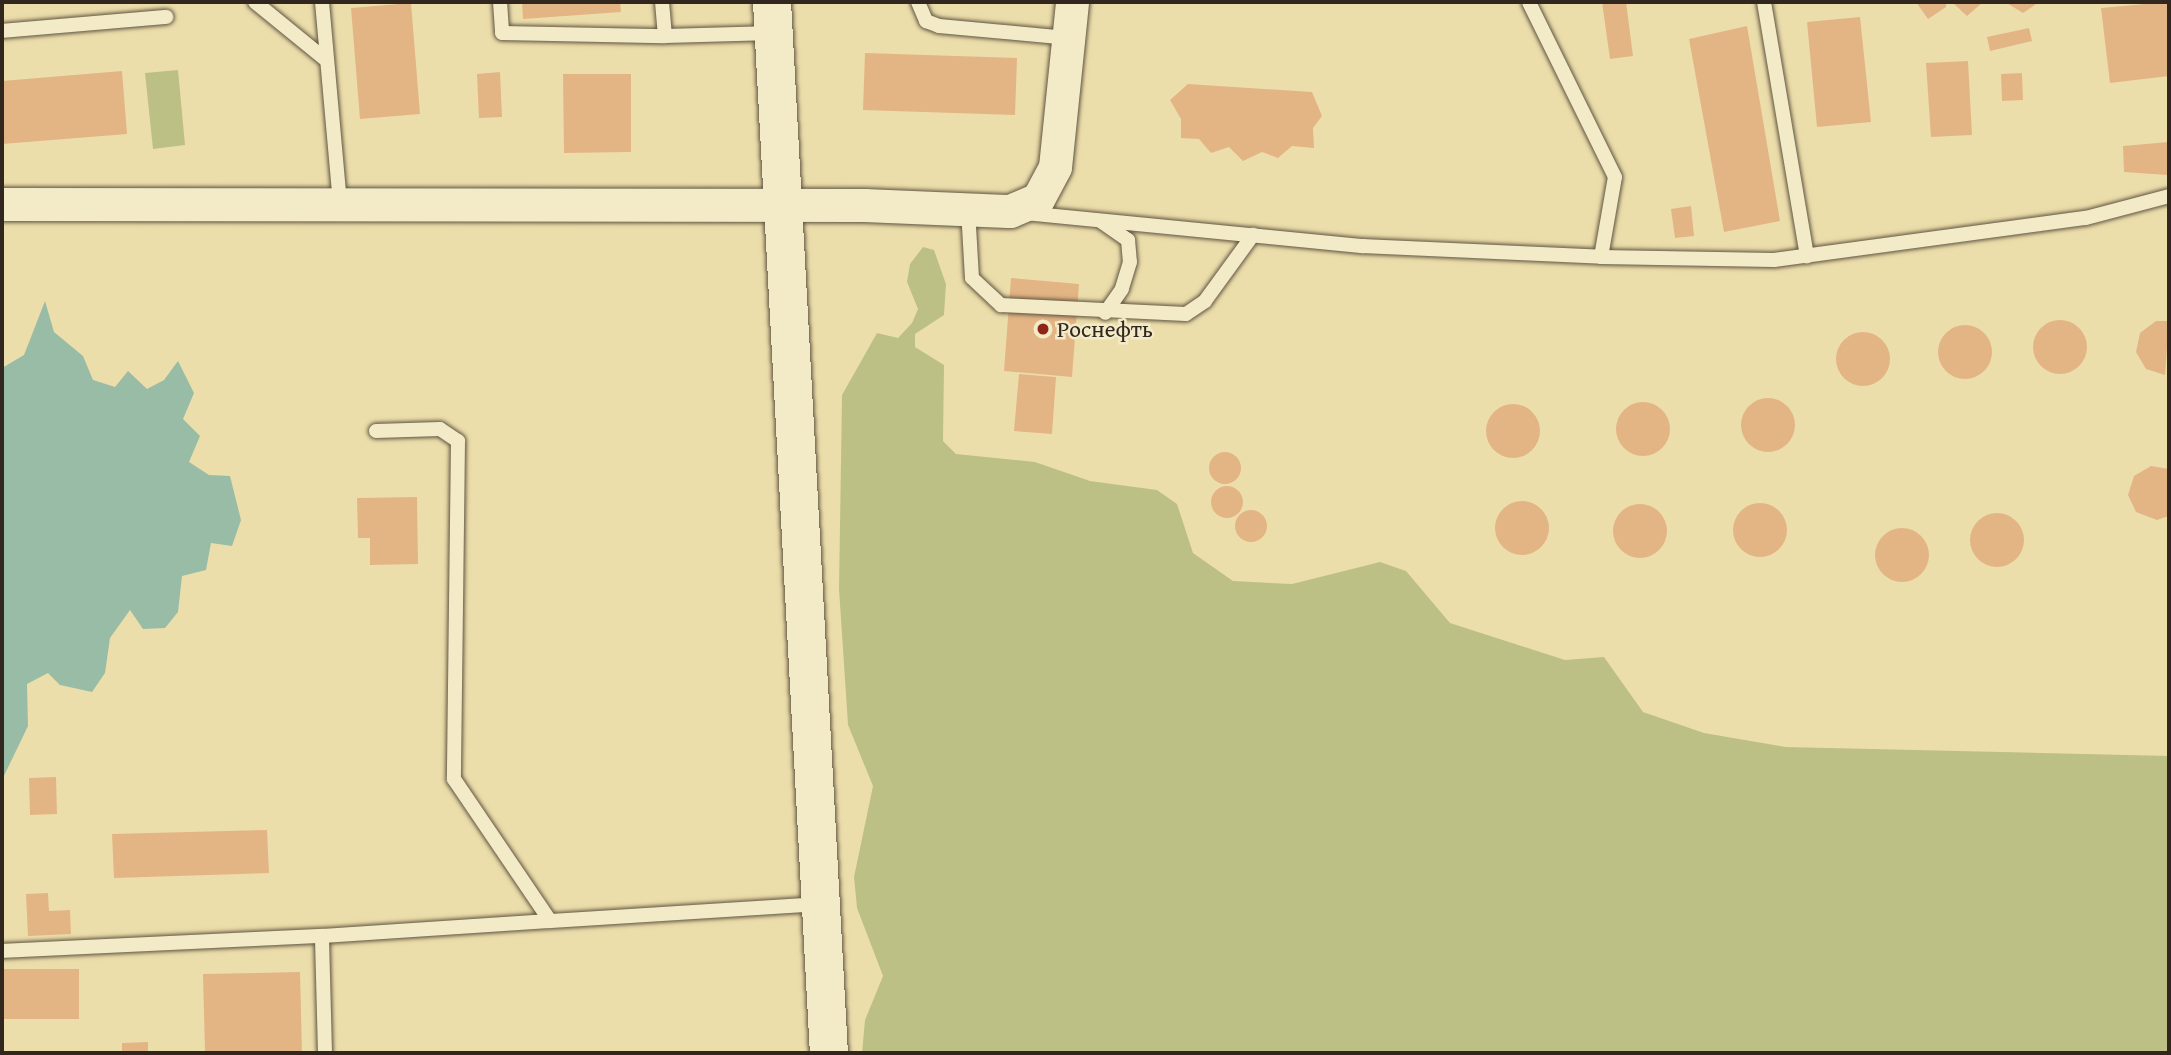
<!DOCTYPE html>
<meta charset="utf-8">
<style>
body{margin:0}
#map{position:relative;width:2171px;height:1055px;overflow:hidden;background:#ecdeab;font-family:"Gentium Book Plus",serif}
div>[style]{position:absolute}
.green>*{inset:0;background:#bdc085}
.water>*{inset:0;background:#99bca6}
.building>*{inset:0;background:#e4b584}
.round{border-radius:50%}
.roads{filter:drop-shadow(0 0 2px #605541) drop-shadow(0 0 2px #605541)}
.service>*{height:14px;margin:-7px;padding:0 7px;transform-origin:7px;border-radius:7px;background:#f3eac8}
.tertiary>*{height:33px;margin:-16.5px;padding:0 16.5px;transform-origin:16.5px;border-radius:16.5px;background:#f3eac8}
.secondary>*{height:38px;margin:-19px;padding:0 19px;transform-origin:19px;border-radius:19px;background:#f3eac8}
.dots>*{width:19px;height:19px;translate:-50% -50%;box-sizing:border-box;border:4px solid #f3eac8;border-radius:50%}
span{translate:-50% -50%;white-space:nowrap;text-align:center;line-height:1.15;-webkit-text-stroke:5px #f3eac8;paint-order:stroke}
.poi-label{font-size:23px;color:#32271e}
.left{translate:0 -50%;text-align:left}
.frame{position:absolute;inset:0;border:4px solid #32271e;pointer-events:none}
</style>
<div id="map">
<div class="green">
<div style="clip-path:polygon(178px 70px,185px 145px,153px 149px,145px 73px)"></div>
<div style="clip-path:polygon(923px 247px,934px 250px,946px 284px,944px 315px,915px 334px,915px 347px,944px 365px,943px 441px,956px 454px,1035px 462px,1090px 481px,1157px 490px,1177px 504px,1193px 553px,1233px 581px,1292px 584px,1380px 562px,1406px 571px,1450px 623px,1565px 660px,1604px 657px,1643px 712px,1704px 733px,1786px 747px,2169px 756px,2169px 1053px,862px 1053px,865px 1020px,883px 976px,857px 908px,854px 877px,873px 786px,848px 725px,839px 589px,842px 395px,877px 333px,898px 338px,912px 323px,918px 309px,907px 282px,910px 264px)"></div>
</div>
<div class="water">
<div style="clip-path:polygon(45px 301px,54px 332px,83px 356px,93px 380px,115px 387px,128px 371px,147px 389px,164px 380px,178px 361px,194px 393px,183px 419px,200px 436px,189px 462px,209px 475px,230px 476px,241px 520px,232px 546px,211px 543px,206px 570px,182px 576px,178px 612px,165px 628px,143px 629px,130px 610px,110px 638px,105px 673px,92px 692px,60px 685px,48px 673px,27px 684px,28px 726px,2px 780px,2px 368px,24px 355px)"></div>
</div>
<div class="building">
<div style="clip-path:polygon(522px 2px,620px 2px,621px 12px,523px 19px)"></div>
<div style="clip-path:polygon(1602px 2px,1626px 2px,1633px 56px,1610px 59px)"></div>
<div style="clip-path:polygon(1916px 2px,1946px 2px,1946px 7px,1928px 19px)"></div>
<div style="clip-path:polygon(1952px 2px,1983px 2px,1967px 16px)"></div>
<div style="clip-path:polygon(2005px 2px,2039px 2px,2023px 13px)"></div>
<div style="clip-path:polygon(2167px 2px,2169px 76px,2110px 83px,2101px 8px)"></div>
<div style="clip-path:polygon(411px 3px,420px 114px,360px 119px,351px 8px)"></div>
<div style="clip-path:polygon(1860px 17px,1871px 122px,1817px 127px,1807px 22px)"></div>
<div style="clip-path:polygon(1747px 26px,1780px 221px,1724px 232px,1689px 39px)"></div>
<div style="clip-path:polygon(2029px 28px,2032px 41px,1990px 51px,1987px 37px)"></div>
<div style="clip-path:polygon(865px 53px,1017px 58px,1015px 115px,863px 110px)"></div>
<div style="clip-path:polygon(1968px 61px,1972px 135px,1931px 137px,1926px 63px)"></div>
<div style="clip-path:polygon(122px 71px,127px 134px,2px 144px,2px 81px)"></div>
<div style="clip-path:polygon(500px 72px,502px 117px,479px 118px,477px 74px)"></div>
<div style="clip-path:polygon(2022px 73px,2023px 100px,2002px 101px,2001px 74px)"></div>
<div style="clip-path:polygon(563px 74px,631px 74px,631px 152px,564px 153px)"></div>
<div style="clip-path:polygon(1188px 84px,1312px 92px,1322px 116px,1313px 128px,1314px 148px,1292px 146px,1278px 158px,1262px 152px,1243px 161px,1229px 147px,1211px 153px,1199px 139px,1181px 138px,1181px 119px,1170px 100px)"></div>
<div style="clip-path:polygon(2169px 142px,2167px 175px,2124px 172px,2123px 146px)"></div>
<div style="clip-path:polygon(1691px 206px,1694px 236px,1675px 238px,1671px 209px)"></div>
<div style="clip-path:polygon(1011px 278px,1079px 284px,1072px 377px,1004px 371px)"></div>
<div class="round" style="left:2033px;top:320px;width:54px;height:54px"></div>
<div style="clip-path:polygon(2156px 321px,2169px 321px,2165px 375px,2146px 369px,2136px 352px,2140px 333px)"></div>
<div class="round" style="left:1938px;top:325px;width:54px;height:54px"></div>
<div class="round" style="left:1836px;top:332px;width:54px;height:54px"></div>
<div style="clip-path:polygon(1019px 374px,1056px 377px,1052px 434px,1014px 431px)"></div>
<div class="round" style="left:1741px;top:398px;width:54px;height:54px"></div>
<div class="round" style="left:1616px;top:402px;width:54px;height:54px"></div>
<div class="round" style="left:1486px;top:404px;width:54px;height:54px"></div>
<div class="round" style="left:1209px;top:452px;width:32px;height:32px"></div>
<div style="clip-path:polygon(2151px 466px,2169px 469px,2169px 516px,2157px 520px,2136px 512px,2128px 495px,2134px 476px)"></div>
<div class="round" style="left:1211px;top:486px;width:32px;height:32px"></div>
<div style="clip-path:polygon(417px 497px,418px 564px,370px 565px,370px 538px,358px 538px,357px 498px)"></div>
<div class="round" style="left:1495px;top:501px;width:54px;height:54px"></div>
<div class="round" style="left:1733px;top:503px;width:54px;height:54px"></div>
<div class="round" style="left:1613px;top:504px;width:54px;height:54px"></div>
<div class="round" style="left:1235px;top:510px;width:32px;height:32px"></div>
<div class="round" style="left:1970px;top:513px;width:54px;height:54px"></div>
<div class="round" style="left:1875px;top:528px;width:54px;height:54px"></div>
<div style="clip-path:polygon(56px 777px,57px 814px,30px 815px,29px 778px)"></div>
<div style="clip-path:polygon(267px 830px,269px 873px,114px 878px,112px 834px)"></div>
<div style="clip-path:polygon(48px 893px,49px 911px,70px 910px,71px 934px,28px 936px,26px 894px)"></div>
<div style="clip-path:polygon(2px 969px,79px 969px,79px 1019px,2px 1019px)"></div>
<div style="clip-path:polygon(300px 972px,302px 1053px,205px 1053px,203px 974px)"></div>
<div style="clip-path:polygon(148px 1042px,148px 1053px,122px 1053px,122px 1043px)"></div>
</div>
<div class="roads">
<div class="service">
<div style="left:255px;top:2px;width:92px;rotate:39.2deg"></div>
<div style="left:322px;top:2px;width:203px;rotate:84.9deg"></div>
<div style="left:500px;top:2px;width:31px;rotate:86deg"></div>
<div style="left:502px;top:33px;width:163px;rotate:1.1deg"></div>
<div style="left:662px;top:2px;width:34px;rotate:85deg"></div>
<div style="left:665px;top:36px;width:108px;rotate:-1.6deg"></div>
<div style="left:918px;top:2px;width:21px;rotate:67deg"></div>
<div style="left:926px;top:21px;width:14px;rotate:21deg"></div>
<div style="left:939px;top:26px;width:131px;rotate:5.3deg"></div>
<div style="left:1764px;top:2px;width:258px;rotate:80.4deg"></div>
<div style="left:2px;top:31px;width:165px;rotate:-4.9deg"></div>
<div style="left:968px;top:209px;width:69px;rotate:86.7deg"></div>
<div style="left:972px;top:278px;width:40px;rotate:43deg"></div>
<div style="left:1001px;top:305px;width:185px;rotate:2.8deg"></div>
<div style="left:1186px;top:314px;width:23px;rotate:-34deg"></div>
<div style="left:1205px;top:301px;width:82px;rotate:-54deg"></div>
<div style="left:1025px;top:213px;width:340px;rotate:5.6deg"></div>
<div style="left:1363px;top:246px;width:238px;rotate:2.6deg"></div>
<div style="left:1601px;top:257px;width:81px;rotate:-80.1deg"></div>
<div style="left:1615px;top:177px;width:195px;rotate:-116.2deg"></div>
<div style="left:1102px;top:222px;width:32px;rotate:35deg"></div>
<div style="left:1128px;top:240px;width:22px;rotate:85deg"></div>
<div style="left:1130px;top:262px;width:28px;rotate:107deg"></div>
<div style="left:1122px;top:289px;width:29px;rotate:125deg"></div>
<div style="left:1601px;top:257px;width:173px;rotate:1deg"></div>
<div style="left:1774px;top:260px;width:315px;rotate:-7.7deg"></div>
<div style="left:2086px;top:218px;width:86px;rotate:-14.8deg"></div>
<div style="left:376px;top:431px;width:64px;rotate:-1.8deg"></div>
<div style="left:440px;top:429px;width:22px;rotate:34deg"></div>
<div style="left:458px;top:441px;width:338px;rotate:90.7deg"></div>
<div style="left:454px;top:779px;width:171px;rotate:55.9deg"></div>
<div style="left:550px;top:921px;width:272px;rotate:-3.6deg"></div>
<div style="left:2px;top:951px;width:320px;rotate:-2.7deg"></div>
<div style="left:325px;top:1053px;width:117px;rotate:-91.5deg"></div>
<div style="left:322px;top:936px;width:228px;rotate:-3.8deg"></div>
</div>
<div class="tertiary">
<div style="left:2px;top:204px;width:862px;rotate:0.07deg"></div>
<div style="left:864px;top:205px;width:146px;rotate:2.4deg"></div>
<div style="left:1010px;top:211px;width:30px;rotate:-23deg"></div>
<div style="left:1038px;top:199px;width:36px;rotate:-62deg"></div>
<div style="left:1055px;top:167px;width:166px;rotate:-84.1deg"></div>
</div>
<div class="secondary">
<div style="left:772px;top:2px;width:1053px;rotate:86.9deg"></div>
</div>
</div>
<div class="dots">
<div style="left:1043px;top:329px;background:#8f2418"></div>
</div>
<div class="poi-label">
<span class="left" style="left:1057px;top:329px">Роснефть</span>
</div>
<div class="frame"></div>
</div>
